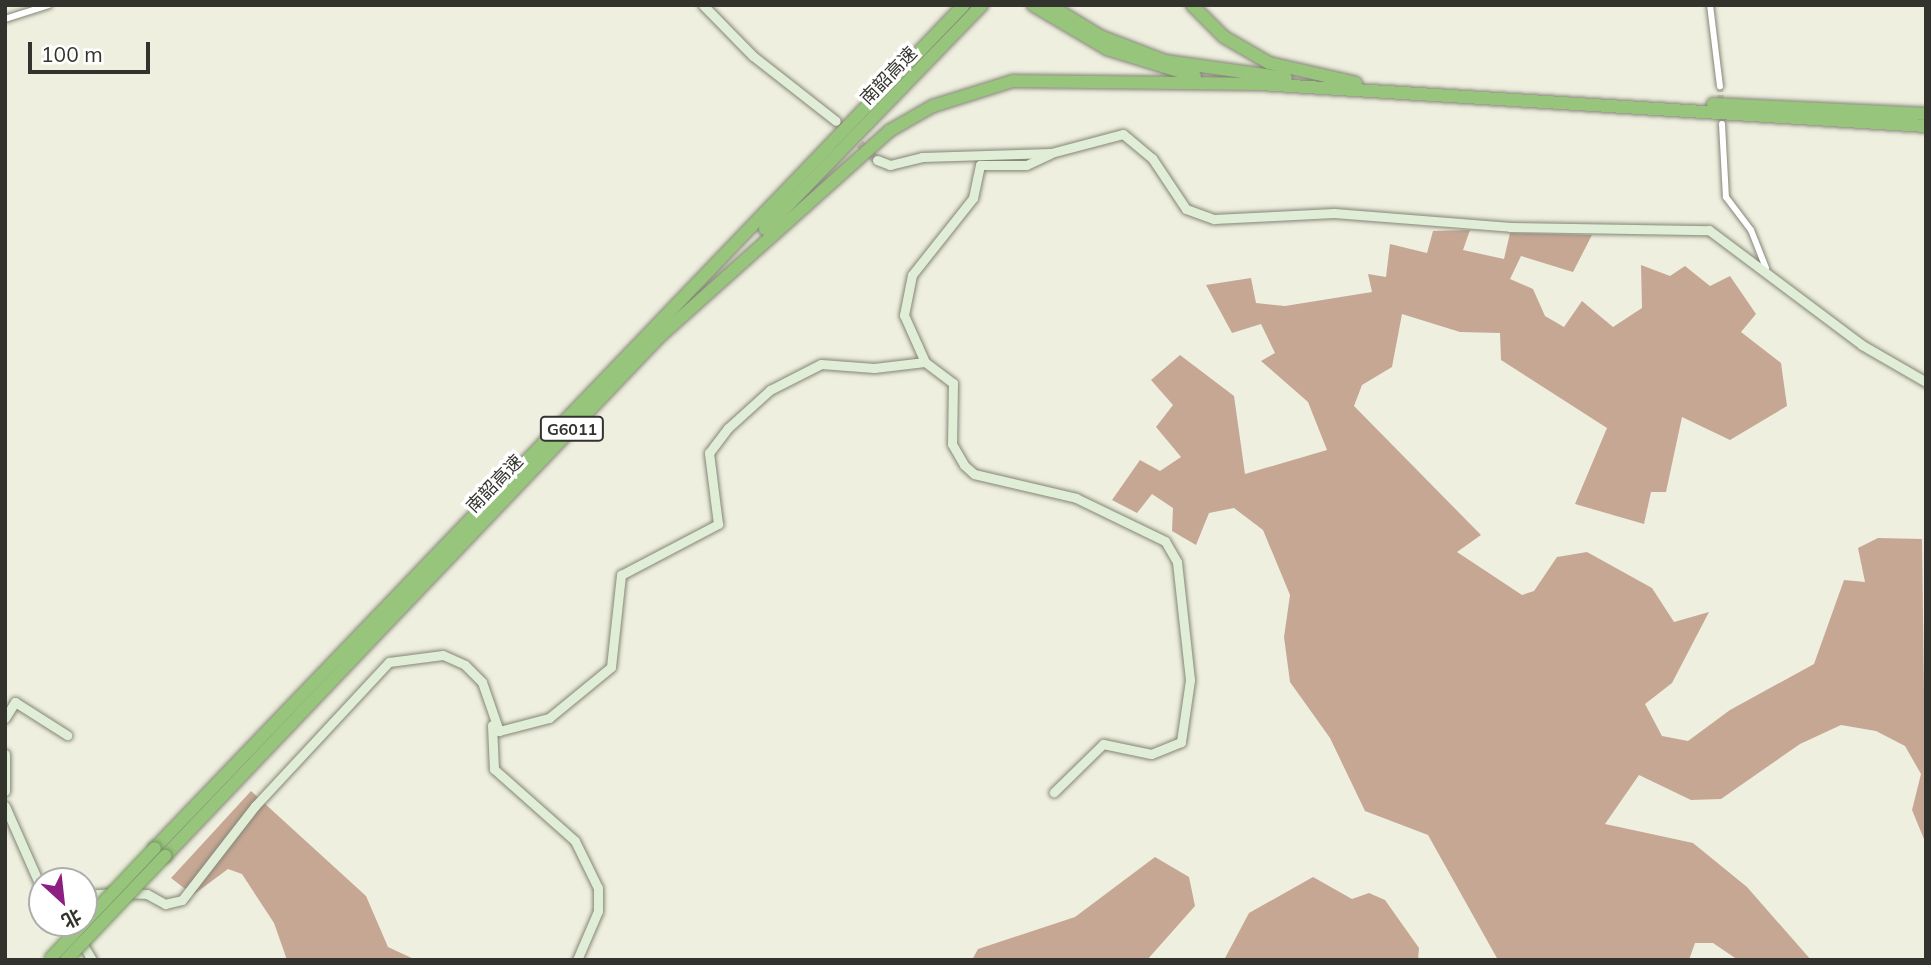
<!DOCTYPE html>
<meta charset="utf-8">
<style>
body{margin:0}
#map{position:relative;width:1931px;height:965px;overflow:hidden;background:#efefe0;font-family:Mulish,"Noto Sans SC",sans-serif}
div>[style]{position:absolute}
.forest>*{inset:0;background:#c6a794}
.street-tunnel>*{height:6px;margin-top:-3px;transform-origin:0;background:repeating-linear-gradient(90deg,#c9c9bc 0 6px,transparent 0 9px)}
.secondary-tunnel>*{height:9px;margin-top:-4.5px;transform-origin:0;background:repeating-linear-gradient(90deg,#c9c9bc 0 9px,transparent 0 13.5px)}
.roads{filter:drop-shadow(0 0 2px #858577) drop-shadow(0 0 2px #858577)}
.street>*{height:6px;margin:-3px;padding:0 3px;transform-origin:3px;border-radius:3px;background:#fff}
.secondary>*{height:9px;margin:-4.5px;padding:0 4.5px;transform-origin:4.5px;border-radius:4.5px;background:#e0eed8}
.highway>*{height:12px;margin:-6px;padding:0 6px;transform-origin:6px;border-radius:6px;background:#98c57c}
.bridges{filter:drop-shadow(0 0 2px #759260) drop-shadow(0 0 2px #759260)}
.highway-bridge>*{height:12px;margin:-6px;padding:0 6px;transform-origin:6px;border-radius:6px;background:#98c57c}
span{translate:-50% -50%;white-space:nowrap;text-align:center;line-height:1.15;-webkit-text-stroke:7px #fff;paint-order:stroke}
.shield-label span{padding:2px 5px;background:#fff;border:2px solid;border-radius:5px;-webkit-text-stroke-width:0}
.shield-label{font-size:16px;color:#33332d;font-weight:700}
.street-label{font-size:18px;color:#33332d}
.frame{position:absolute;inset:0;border:7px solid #33332d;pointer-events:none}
.north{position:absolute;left:28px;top:867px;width:70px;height:70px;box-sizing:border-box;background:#fff;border:2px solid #adadab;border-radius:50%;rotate:153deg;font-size:19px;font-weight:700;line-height:28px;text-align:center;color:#33332d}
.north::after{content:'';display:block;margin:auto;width:24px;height:32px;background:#8d1f82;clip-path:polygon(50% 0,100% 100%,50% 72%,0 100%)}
.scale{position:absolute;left:28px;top:42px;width:122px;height:32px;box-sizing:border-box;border:4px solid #33332d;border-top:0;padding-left:9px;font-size:21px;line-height:24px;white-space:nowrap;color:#33332d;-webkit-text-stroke:5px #fff;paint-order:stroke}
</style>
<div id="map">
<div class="forest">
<div style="clip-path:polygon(1470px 230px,1463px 250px,1504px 259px,1510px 233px,1592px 235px,1573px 272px,1521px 256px,1510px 279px,1533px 289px,1545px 316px,1564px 327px,1582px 301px,1613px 327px,1642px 308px,1641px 265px,1670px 276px,1685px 266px,1710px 286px,1730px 276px,1756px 314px,1741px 332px,1781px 363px,1787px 406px,1730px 440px,1682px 417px,1666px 492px,1651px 492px,1644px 524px,1575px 504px,1607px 428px,1501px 360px,1500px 333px,1460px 332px,1402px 314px,1392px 367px,1362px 385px,1354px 406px,1481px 535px,1457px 552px,1522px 595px,1534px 591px,1557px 557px,1587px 552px,1652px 588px,1674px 622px,1709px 612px,1672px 683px,1645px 704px,1662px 736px,1688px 741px,1730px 710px,1814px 664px,1844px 580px,1865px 582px,1858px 548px,1878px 538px,1922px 539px,1926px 844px,1912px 810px,1921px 774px,1905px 746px,1876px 731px,1841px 725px,1800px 744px,1721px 799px,1691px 800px,1639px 775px,1605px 824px,1693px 843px,1747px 887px,1811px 960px,1738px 960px,1713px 943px,1695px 943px,1689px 960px,1498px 960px,1428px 835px,1365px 811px,1330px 738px,1290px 682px,1284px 637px,1290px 595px,1263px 530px,1234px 508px,1209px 513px,1196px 545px,1172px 531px,1173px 508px,1152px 494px,1137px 513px,1112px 500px,1140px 460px,1160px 471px,1181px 457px,1156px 427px,1173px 405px,1151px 380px,1180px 355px,1234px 396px,1245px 474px,1327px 450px,1308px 402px,1261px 361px,1275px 353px,1261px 324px,1232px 333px,1206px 285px,1251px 278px,1256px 303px,1285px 306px,1372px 292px,1368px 274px,1386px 277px,1390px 244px,1427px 253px,1433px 231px)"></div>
<div style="clip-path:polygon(251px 791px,366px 896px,388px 947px,416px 960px,287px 960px,274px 923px,242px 874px,228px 869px,193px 895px,171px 878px)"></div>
<div style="clip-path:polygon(1155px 857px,1189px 877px,1195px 906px,1147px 960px,972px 960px,978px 949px,1075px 917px)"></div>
<div style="clip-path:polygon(1313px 877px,1352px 899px,1369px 893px,1385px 900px,1419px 948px,1418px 960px,1224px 960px,1249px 913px)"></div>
</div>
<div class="street-tunnel">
<div style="left:1720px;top:86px;width:38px;rotate:87deg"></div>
</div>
<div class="secondary-tunnel">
<div style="left:850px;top:134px;width:37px;rotate:44deg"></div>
</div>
<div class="roads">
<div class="street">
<div style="left:1710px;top:5px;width:82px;rotate:83deg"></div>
<div style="left:5px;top:19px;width:46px;rotate:-17.7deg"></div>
<div style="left:1722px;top:124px;width:73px;rotate:86.9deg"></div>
<div style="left:1726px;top:197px;width:41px;rotate:52.9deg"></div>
<div style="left:1751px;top:230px;width:41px;rotate:68.5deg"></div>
</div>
<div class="secondary">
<div style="left:703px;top:5px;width:71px;rotate:45.6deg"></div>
<div style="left:753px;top:56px;width:105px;rotate:38.1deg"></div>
<div style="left:1050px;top:154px;width:26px;rotate:155deg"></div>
<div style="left:1026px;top:165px;width:46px;rotate:180deg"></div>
<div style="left:980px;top:165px;width:34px;rotate:102deg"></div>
<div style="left:973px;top:198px;width:98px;rotate:128.4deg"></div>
<div style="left:912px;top:275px;width:41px;rotate:101.3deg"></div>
<div style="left:904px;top:315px;width:51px;rotate:65.9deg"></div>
<div style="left:925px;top:362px;width:35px;rotate:37deg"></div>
<div style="left:953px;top:383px;width:61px;rotate:90.9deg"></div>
<div style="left:952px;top:444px;width:24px;rotate:60deg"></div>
<div style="left:964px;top:465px;width:13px;rotate:42deg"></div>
<div style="left:974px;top:474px;width:105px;rotate:13.2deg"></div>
<div style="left:1076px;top:498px;width:99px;rotate:25.8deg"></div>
<div style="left:1165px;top:541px;width:24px;rotate:60deg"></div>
<div style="left:1177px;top:562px;width:119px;rotate:83.7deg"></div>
<div style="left:1190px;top:680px;width:63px;rotate:98.3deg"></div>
<div style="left:1181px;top:742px;width:32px;rotate:158deg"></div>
<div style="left:1151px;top:754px;width:49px;rotate:-168.2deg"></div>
<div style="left:1103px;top:744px;width:69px;rotate:135.6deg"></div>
<div style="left:877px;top:160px;width:14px;rotate:21deg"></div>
<div style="left:890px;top:165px;width:33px;rotate:-14deg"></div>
<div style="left:922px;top:157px;width:129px;rotate:-1.8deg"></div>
<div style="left:1051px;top:153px;width:74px;rotate:-14.8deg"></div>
<div style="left:1123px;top:134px;width:38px;rotate:40deg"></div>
<div style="left:1152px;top:158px;width:61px;rotate:56.3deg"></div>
<div style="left:1186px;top:209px;width:30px;rotate:20deg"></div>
<div style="left:1214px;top:219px;width:120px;rotate:-2.9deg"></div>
<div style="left:1334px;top:213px;width:177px;rotate:4.5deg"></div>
<div style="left:1510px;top:227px;width:199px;rotate:0.9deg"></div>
<div style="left:1709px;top:230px;width:191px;rotate:36.9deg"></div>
<div style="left:1862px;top:345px;width:74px;rotate:30deg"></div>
<div style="left:5px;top:718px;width:19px;rotate:-58deg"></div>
<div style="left:15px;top:702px;width:62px;rotate:32.4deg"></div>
<div style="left:492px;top:725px;width:44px;rotate:87.4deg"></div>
<div style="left:494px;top:769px;width:108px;rotate:41.6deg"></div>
<div style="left:575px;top:841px;width:52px;rotate:63.9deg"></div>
<div style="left:598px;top:888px;width:23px;rotate:90deg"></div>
<div style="left:598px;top:911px;width:53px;rotate:113.2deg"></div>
<div style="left:5px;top:754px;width:37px;rotate:90deg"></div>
<div style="left:5px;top:806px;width:92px;rotate:66.2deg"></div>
<div style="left:128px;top:893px;width:19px;rotate:3deg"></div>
<div style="left:147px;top:894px;width:21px;rotate:29deg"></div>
<div style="left:165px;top:904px;width:17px;rotate:-13deg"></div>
<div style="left:182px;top:900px;width:119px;rotate:-52.2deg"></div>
<div style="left:255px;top:806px;width:197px;rotate:-47.1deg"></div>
<div style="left:389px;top:662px;width:54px;rotate:-7.4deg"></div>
<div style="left:443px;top:655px;width:24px;rotate:24deg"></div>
<div style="left:465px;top:665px;width:24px;rotate:45deg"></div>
<div style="left:482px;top:682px;width:52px;rotate:70.9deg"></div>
<div style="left:499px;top:731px;width:52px;rotate:-14.6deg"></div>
<div style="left:549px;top:718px;width:80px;rotate:-39.4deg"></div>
<div style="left:611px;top:667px;width:93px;rotate:-83.8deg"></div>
<div style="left:621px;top:575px;width:110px;rotate:-27.7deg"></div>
<div style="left:718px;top:524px;width:72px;rotate:-97.2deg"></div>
<div style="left:709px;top:453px;width:31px;rotate:-53deg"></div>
<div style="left:728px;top:428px;width:57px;rotate:-42.1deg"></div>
<div style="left:770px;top:390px;width:57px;rotate:-27deg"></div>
<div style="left:821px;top:364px;width:53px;rotate:4.3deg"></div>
<div style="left:874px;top:368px;width:51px;rotate:-6.7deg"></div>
<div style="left:84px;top:895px;width:30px;rotate:-4deg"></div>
<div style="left:70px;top:923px;width:43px;rotate:59.3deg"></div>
</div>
<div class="highway">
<div style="left:1033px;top:5px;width:86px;rotate:30.7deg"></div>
<div style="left:1107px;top:49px;width:92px;rotate:17.1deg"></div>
<div style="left:1049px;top:5px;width:60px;rotate:31.3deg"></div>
<div style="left:1100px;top:36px;width:70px;rotate:21deg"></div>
<div style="left:1165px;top:61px;width:122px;rotate:8deg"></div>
<div style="left:1192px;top:5px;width:45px;rotate:45deg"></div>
<div style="left:1224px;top:37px;width:52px;rotate:30deg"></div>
<div style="left:1269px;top:63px;width:89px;rotate:12.9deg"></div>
<div style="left:1713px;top:104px;width:213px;rotate:2.7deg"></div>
<div style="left:765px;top:229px;width:312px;rotate:-45.9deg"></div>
<div style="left:659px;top:337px;width:309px;rotate:-41.8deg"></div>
<div style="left:889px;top:131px;width:51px;rotate:-29.6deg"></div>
<div style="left:933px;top:106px;width:84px;rotate:-17.4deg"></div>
<div style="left:1013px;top:81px;width:247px;rotate:0.7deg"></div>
<div style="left:1260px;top:84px;width:667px;rotate:3.61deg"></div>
<div style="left:155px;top:848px;width:1168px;rotate:-46.18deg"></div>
<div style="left:165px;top:856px;width:724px;rotate:-46.4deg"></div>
</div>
</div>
<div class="bridges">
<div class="highway-bridge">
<div style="left:84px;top:923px;width:103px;rotate:-46.6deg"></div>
<div style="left:51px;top:958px;width:48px;rotate:-46.7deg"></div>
<div style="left:66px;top:960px;width:144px;rotate:-46.4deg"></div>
</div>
</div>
<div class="shield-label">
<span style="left:572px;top:429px">G6011</span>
</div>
<div class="street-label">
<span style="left:889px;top:76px;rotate:-46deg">南韶高速</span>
<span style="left:495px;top:484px;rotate:-46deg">南韶高速</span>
</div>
<div class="frame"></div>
<div class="north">北</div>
<div class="scale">100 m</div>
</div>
